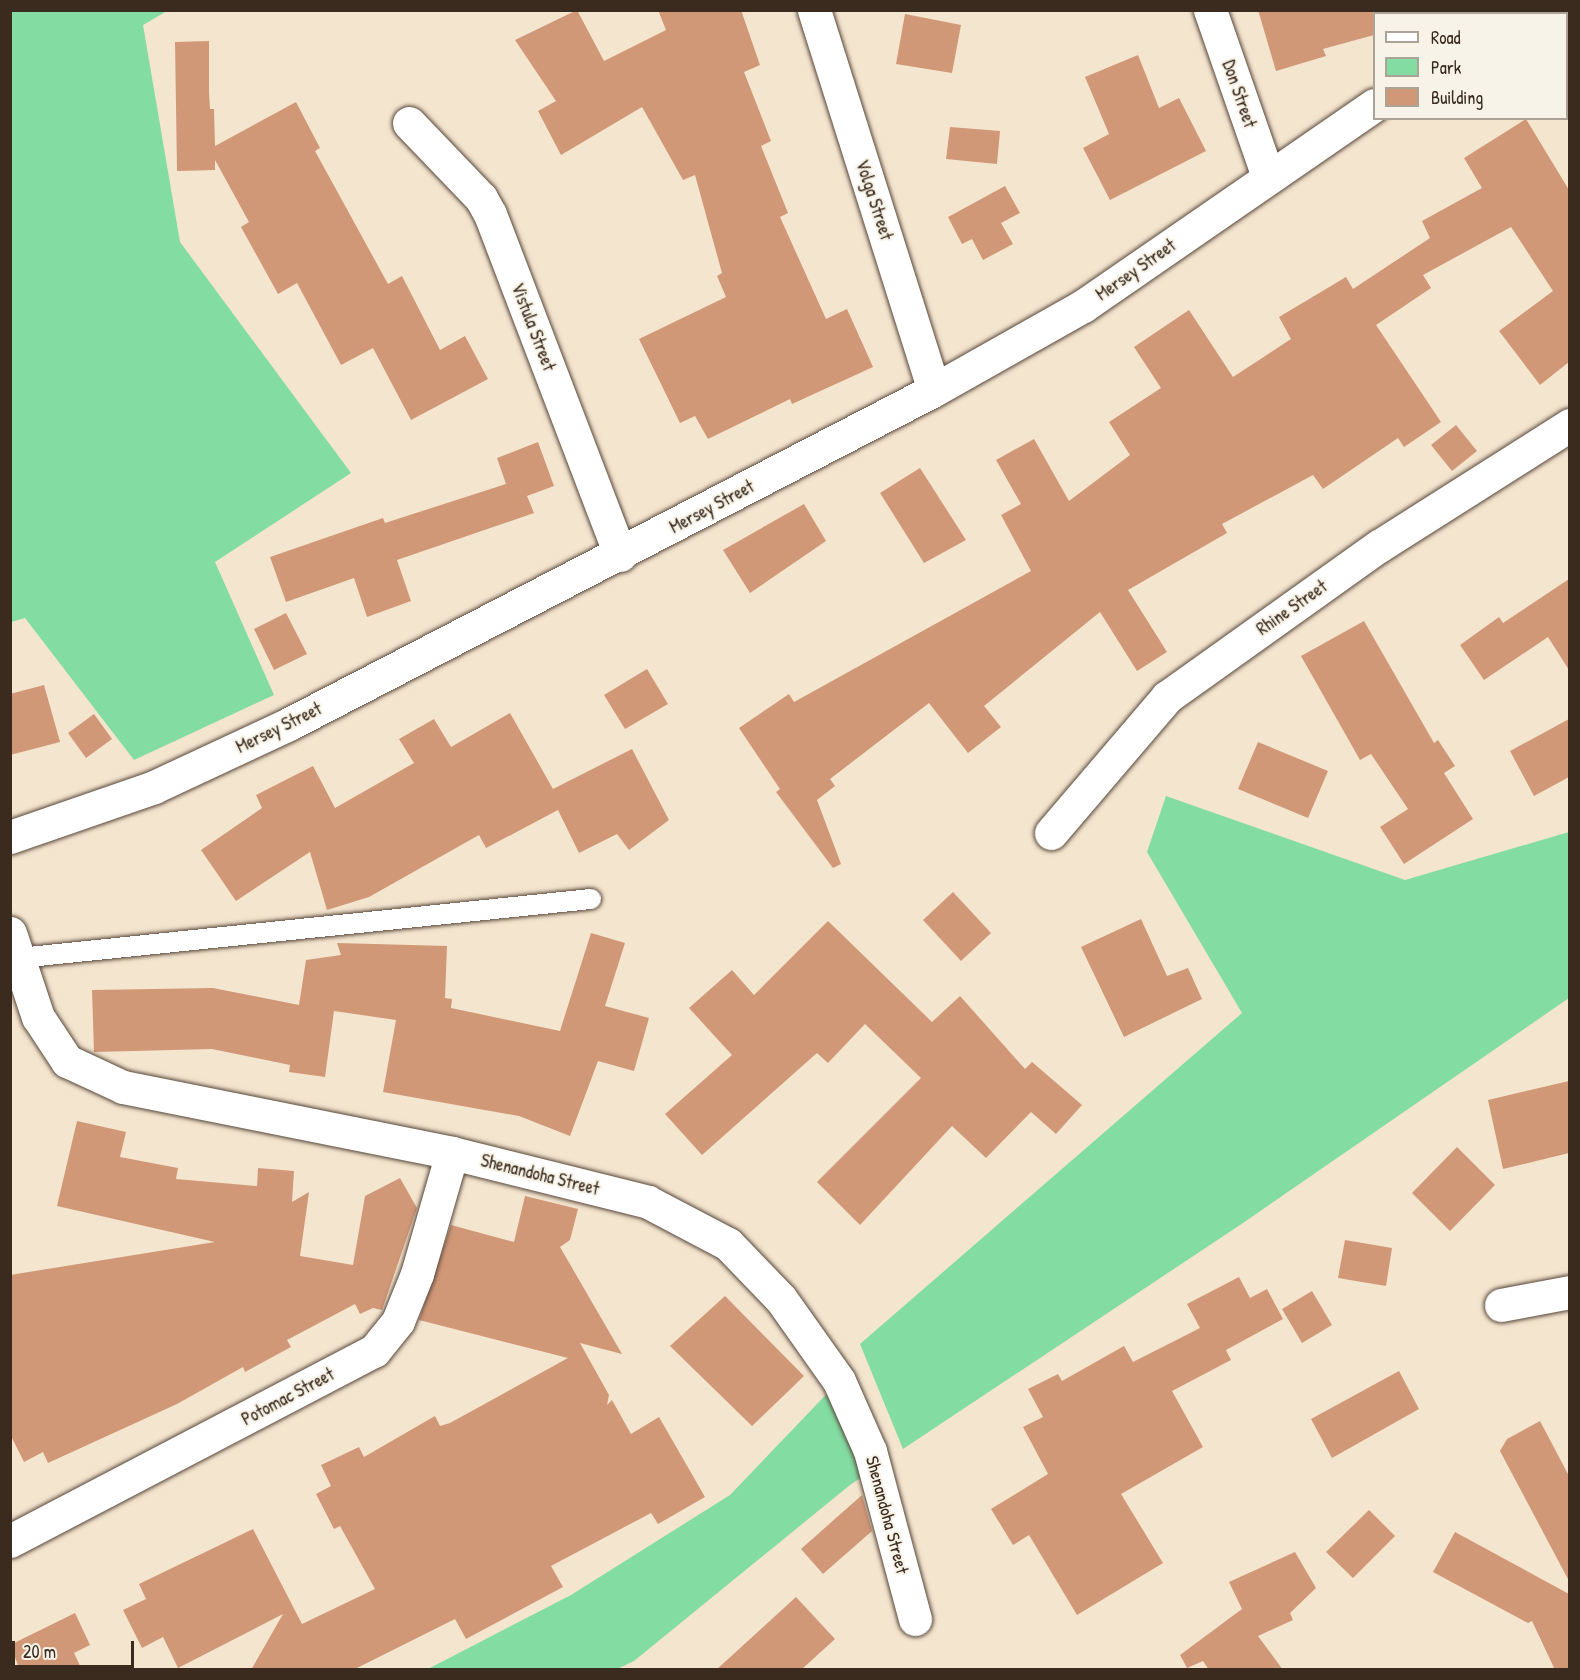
<!DOCTYPE html>
<style>
body{margin:0}
#map{position:relative;width:1580px;height:1680px;overflow:hidden;background:#f4e5cf;font-family:"Patrick Hand",sans-serif}
div>[style]{position:absolute}
.green>*{inset:0;background:#83dca1}
.building>*{inset:0;background:#d19878}
.roads{filter:drop-shadow(0 0 2px #574639) drop-shadow(0 0 2px #574639)}
.lane>*{height:20px;margin:-10px;padding:0 10px;transform-origin:10px;border-radius:10px;background:#fff}
.street>*{height:33px;margin:-16.5px;padding:0 16.5px;transform-origin:16.5px;border-radius:16.5px;background:#fff}
span{translate:-50% -50%;white-space:nowrap;text-align:center;line-height:1.15;-webkit-text-stroke:4.5px #f7f3e8;paint-order:stroke}
.street-label{font-size:18px;color:#3b2a1e}
.frame{position:absolute;inset:0;border:12px solid #3b2a1e;pointer-events:none}
.legend{position:absolute;left:1373px;top:12px;width:195px;height:108px;box-sizing:border-box;background:#f7f3e8;border:2px solid #aca397;margin:0;padding:8px 10px;list-style:none;font-size:18px;color:#3b2a1e}
.legend li{display:flex;align-items:center;gap:12px;height:30px}
.legend b{width:30px;border:2px solid #aca397}
.scale{position:absolute;left:12px;top:1641px;width:122px;height:27px;box-sizing:border-box;border:3px solid #3b2a1e;border-top:0;padding-left:8px;font-size:18px;line-height:21px;white-space:nowrap;color:#3b2a1e;-webkit-text-stroke:4px #f7f3e8;paint-order:stroke}
</style>
<div id="map">
<div class="green">
<div style="clip-path:polygon(11px 10px,167px 11px,143px 25px,180px 242px,351px 473px,215px 562px,274px 695px,134px 760px,25px 618px,11px 622px)"></div>
<div style="clip-path:polygon(1166px 796px,1405px 880px,1569px 832px,1569px 998px,1240px 1225px,903px 1449px,860px 1344px,1242px 1013px,1147px 852px)"></div>
<div style="clip-path:polygon(839px 1381px,875px 1468px,850px 1485px,634px 1661px,615px 1670px,426px 1670px,571px 1595px,730px 1495px)"></div>
</div>
<div class="building">
<div style="clip-path:polygon(577px 10px,604px 61px,666px 30px,658px 10px,741px 10px,760px 65px,744px 72px,771px 141px,761px 146px,788px 213px,780px 217px,826px 319px,847px 309px,873px 367px,792px 404px,790px 399px,708px 439px,695px 416px,680px 423px,639px 339px,726px 297px,717px 276px,722px 273px,695px 175px,683px 180px,642px 107px,561px 155px,538px 111px,556px 101px,515px 40px)"></div>
<div style="clip-path:polygon(1258px 10px,1426px 10px,1426px 14px,1374px 14px,1374px 35px,1323px 49px,1326px 56px,1276px 71px)"></div>
<div style="clip-path:polygon(905px 14px,961px 25px,952px 73px,896px 64px)"></div>
<div style="clip-path:polygon(209px 41px,209px 92px,210px 109px,214px 109px,215px 146px,296px 102px,320px 148px,315px 151px,388px 284px,402px 276px,440px 350px,465px 336px,488px 379px,411px 420px,373px 348px,341px 365px,297px 283px,278px 294px,241px 227px,249px 222px,215px 160px,215px 170px,177px 171px,175px 42px)"></div>
<div style="clip-path:polygon(1138px 55px,1159px 108px,1179px 98px,1206px 151px,1110px 200px,1083px 148px,1109px 134px,1085px 77px)"></div>
<div style="clip-path:polygon(1526px 119px,1569px 190px,1569px 362px,1540px 385px,1499px 331px,1553px 291px,1511px 227px,1423px 275px,1431px 288px,1376px 325px,1441px 422px,1404px 447px,1398px 438px,1323px 489px,1313px 475px,1222px 524px,1227px 533px,1128px 590px,1167px 652px,1137px 671px,1100px 612px,984px 706px,1001px 727px,968px 753px,929px 703px,830px 779px,835px 786px,817px 800px,841px 864px,833px 868px,776px 792px,780px 789px,739px 728px,789px 694px,794px 702px,1031px 571px,1001px 515px,1021px 504px,996px 460px,1034px 439px,1069px 501px,1130px 455px,1109px 422px,1161px 388px,1134px 347px,1189px 310px,1233px 377px,1291px 339px,1279px 317px,1346px 277px,1353px 289px,1430px 238px,1422px 221px,1482px 188px,1464px 158px)"></div>
<div style="clip-path:polygon(950px 127px,1000px 131px,997px 164px,946px 159px)"></div>
<div style="clip-path:polygon(1005px 186px,1020px 213px,1001px 223px,1013px 244px,983px 260px,972px 239px,962px 244px,948px 217px)"></div>
<div style="clip-path:polygon(1456px 425px,1477px 451px,1452px 471px,1431px 445px)"></div>
<div style="clip-path:polygon(538px 442px,554px 486px,527px 496px,534px 513px,397px 560px,411px 601px,367px 617px,354px 578px,286px 602px,270px 557px,383px 518px,385px 523px,506px 484px,497px 458px)"></div>
<div style="clip-path:polygon(920px 468px,966px 540px,924px 563px,880px 493px)"></div>
<div style="clip-path:polygon(804px 504px,826px 541px,750px 593px,723px 550px)"></div>
<div style="clip-path:polygon(1569px 579px,1569px 670px,1548px 637px,1484px 680px,1460px 645px,1499px 617px,1503px 623px)"></div>
<div style="clip-path:polygon(286px 613px,307px 654px,274px 670px,254px 629px)"></div>
<div style="clip-path:polygon(1364px 621px,1434px 743px,1438px 740px,1455px 766px,1444px 773px,1473px 819px,1404px 864px,1380px 827px,1408px 809px,1371px 754px,1360px 760px,1301px 656px)"></div>
<div style="clip-path:polygon(647px 669px,668px 704px,625px 729px,604px 695px)"></div>
<div style="clip-path:polygon(44px 685px,60px 742px,10px 755px,10px 694px)"></div>
<div style="clip-path:polygon(510px 713px,553px 789px,632px 749px,669px 820px,629px 850px,617px 834px,579px 853px,558px 810px,486px 848px,479px 835px,369px 897px,327px 910px,310px 852px,236px 901px,201px 850px,262px 808px,256px 795px,313px 766px,335px 808px,414px 763px,399px 739px,434px 719px,451px 747px)"></div>
<div style="clip-path:polygon(94px 714px,112px 739px,86px 758px,68px 733px)"></div>
<div style="clip-path:polygon(1569px 719px,1569px 777px,1534px 796px,1510px 751px)"></div>
<div style="clip-path:polygon(1258px 742px,1328px 771px,1308px 818px,1238px 789px)"></div>
<div style="clip-path:polygon(953px 892px,991px 933px,961px 961px,923px 920px)"></div>
<div style="clip-path:polygon(1141px 919px,1167px 976px,1188px 968px,1202px 999px,1124px 1037px,1081px 947px)"></div>
<div style="clip-path:polygon(828px 921px,932px 1022px,960px 996px,1025px 1069px,1032px 1062px,1082px 1105px,1056px 1134px,1031px 1112px,986px 1158px,952px 1126px,860px 1225px,817px 1182px,921px 1078px,865px 1024px,828px 1063px,817px 1053px,702px 1155px,665px 1114px,732px 1055px,689px 1008px,732px 970px,754px 995px)"></div>
<div style="clip-path:polygon(591px 933px,625px 943px,605px 1006px,649px 1018px,634px 1071px,598px 1061px,570px 1136px,519px 1116px,383px 1092px,396px 1020px,334px 1011px,325px 1077px,289px 1072px,290px 1065px,212px 1049px,94px 1052px,92px 990px,213px 988px,299px 1005px,306px 960px,341px 955px,337px 943px,447px 946px,445px 998px,452px 999px,451px 1008px,560px 1031px)"></div>
<div style="clip-path:polygon(1569px 1081px,1569px 1153px,1503px 1169px,1488px 1100px)"></div>
<div style="clip-path:polygon(77px 1121px,126px 1132px,120px 1157px,178px 1168px,176px 1179px,257px 1186px,258px 1168px,294px 1171px,292px 1202px,309px 1192px,300px 1256px,353px 1265px,365px 1196px,400px 1178px,417px 1208px,382px 1310px,373px 1308px,360px 1314px,355px 1304px,287px 1340px,291px 1347px,245px 1372px,243px 1367px,177px 1404px,48px 1463px,43px 1452px,24px 1462px,10px 1434px,10px 1275px,215px 1242px,57px 1206px)"></div>
<div style="clip-path:polygon(1457px 1147px,1495px 1185px,1450px 1231px,1412px 1193px)"></div>
<div style="clip-path:polygon(525px 1196px,578px 1209px,570px 1240px,560px 1247px,622px 1354px,580px 1343px,609px 1395px,607px 1405px,612px 1400px,631px 1434px,659px 1417px,705px 1497px,658px 1524px,651px 1513px,551px 1566px,563px 1587px,466px 1639px,455px 1619px,353px 1670px,251px 1670px,283px 1614px,178px 1668px,163px 1637px,142px 1648px,123px 1610px,146px 1599px,139px 1584px,253px 1529px,302px 1624px,375px 1589px,340px 1526px,334px 1529px,316px 1494px,331px 1486px,321px 1465px,359px 1447px,364px 1457px,435px 1416px,440px 1426px,450px 1423px,568px 1358px,419px 1320px,451px 1225px,514px 1242px)"></div>
<div style="clip-path:polygon(1345px 1240px,1392px 1248px,1386px 1286px,1338px 1278px)"></div>
<div style="clip-path:polygon(1239px 1277px,1250px 1298px,1267px 1289px,1283px 1319px,1226px 1350px,1231px 1360px,1172px 1391px,1203px 1447px,1121px 1494px,1163px 1563px,1077px 1615px,1029px 1535px,1013px 1545px,991px 1509px,1048px 1474px,1023px 1427px,1043px 1417px,1028px 1389px,1058px 1374px,1062px 1381px,1124px 1346px,1133px 1362px,1200px 1328px,1187px 1304px)"></div>
<div style="clip-path:polygon(1312px 1291px,1332px 1325px,1302px 1343px,1282px 1309px)"></div>
<div style="clip-path:polygon(725px 1296px,804px 1376px,752px 1426px,670px 1346px)"></div>
<div style="clip-path:polygon(1399px 1371px,1419px 1409px,1332px 1458px,1311px 1419px)"></div>
<div style="clip-path:polygon(1540px 1421px,1569px 1476px,1569px 1581px,1500px 1451px,1507px 1439px)"></div>
<div style="clip-path:polygon(862px 1495px,872px 1531px,823px 1574px,801px 1549px)"></div>
<div style="clip-path:polygon(1369px 1510px,1395px 1536px,1353px 1578px,1326px 1552px)"></div>
<div style="clip-path:polygon(1455px 1532px,1569px 1594px,1569px 1670px,1555px 1670px,1532px 1621px,1528px 1623px,1433px 1572px)"></div>
<div style="clip-path:polygon(1295px 1552px,1316px 1588px,1290px 1613px,1293px 1620px,1258px 1636px,1283px 1670px,1209px 1670px,1203px 1661px,1187px 1668px,1180px 1655px,1242px 1609px,1229px 1582px)"></div>
<div style="clip-path:polygon(796px 1597px,835px 1639px,801px 1670px,716px 1670px)"></div>
<div style="clip-path:polygon(75px 1613px,90px 1645px,74px 1653px,82px 1670px,20px 1670px,10px 1645px)"></div>
</div>
<div class="roads">
<div class="lane">
<div style="left:19px;top:958px;width:575px;rotate:-5.89deg"></div>
</div>
<div class="street">
<div style="left:814px;top:10px;width:398px;rotate:72.5deg"></div>
<div style="left:1210px;top:10px;width:177px;rotate:70.8deg"></div>
<div style="left:1511px;top:14px;width:6px;rotate:-39deg"></div>
<div style="left:409px;top:123px;width:104px;rotate:46.2deg"></div>
<div style="left:481px;top:198px;width:18px;rotate:61deg"></div>
<div style="left:490px;top:214px;width:365px;rotate:69.1deg"></div>
<div style="left:1051px;top:833px;width:179px;rotate:-49.5deg"></div>
<div style="left:1167px;top:697px;width:260px;rotate:-35.5deg"></div>
<div style="left:1379px;top:546px;width:226px;rotate:-32.4deg"></div>
<div style="left:10px;top:837px;width:152px;rotate:-19.1deg"></div>
<div style="left:154px;top:787px;width:147px;rotate:-25deg"></div>
<div style="left:287px;top:725px;width:729px;rotate:-27.37deg"></div>
<div style="left:934px;top:390px;width:171px;rotate:-29.4deg"></div>
<div style="left:1083px;top:306px;width:354px;rotate:-34.6deg"></div>
<div style="left:10px;top:933px;width:89px;rotate:71.6deg"></div>
<div style="left:38px;top:1017px;width:53px;rotate:56.6deg"></div>
<div style="left:67px;top:1061px;width:62px;rotate:24.9deg"></div>
<div style="left:123px;top:1087px;width:336px;rotate:11.3deg"></div>
<div style="left:452px;top:1153px;width:202px;rotate:14deg"></div>
<div style="left:648px;top:1202px;width:90px;rotate:27.7deg"></div>
<div style="left:728px;top:1244px;width:76px;rotate:46.1deg"></div>
<div style="left:781px;top:1299px;width:100px;rotate:54.7deg"></div>
<div style="left:839px;top:1381px;width:77px;rotate:66.1deg"></div>
<div style="left:870px;top:1451px;width:174px;rotate:75deg"></div>
<div style="left:1501px;top:1305px;width:70px;rotate:-10.7deg"></div>
<div style="left:10px;top:1541px;width:411px;rotate:-27.6deg"></div>
<div style="left:374px;top:1351px;width:38px;rotate:-51deg"></div>
<div style="left:398px;top:1321px;width:51px;rotate:-68deg"></div>
<div style="left:417px;top:1274px;width:126px;rotate:-73.9deg"></div>
</div>
</div>
<div class="street-label">
<span style="left:1239px;top:94px;rotate:71deg">Don Street</span>
<span style="left:874px;top:200px;rotate:72deg">Volga Street</span>
<span style="left:1136px;top:270px;rotate:-35deg">Mersey Street</span>
<span style="left:533px;top:327px;rotate:69deg">Vistula Street</span>
<span style="left:712px;top:507px;rotate:-28deg">Mersey Street</span>
<span style="left:1292px;top:608px;rotate:-35deg">Rhine Street</span>
<span style="left:279px;top:728px;rotate:-26deg">Mersey Street</span>
<span style="left:540px;top:1175px;rotate:14deg">Shenandoha Street</span>
<span style="left:288px;top:1397px;rotate:-28deg">Potomac Street</span>
<span style="left:887px;top:1515px;rotate:75deg">Shenandoha Street</span>
</div>
<div class="frame"></div>
<ul class="legend">
<li><b style="height:8px;background:#fff"></b>Road</li>
<li><b style="height:16px;background:#83dca1"></b>Park</li>
<li><b style="height:16px;background:#d19878"></b>Building</li>
</ul>
<div class="scale">20 m</div>
</div>
